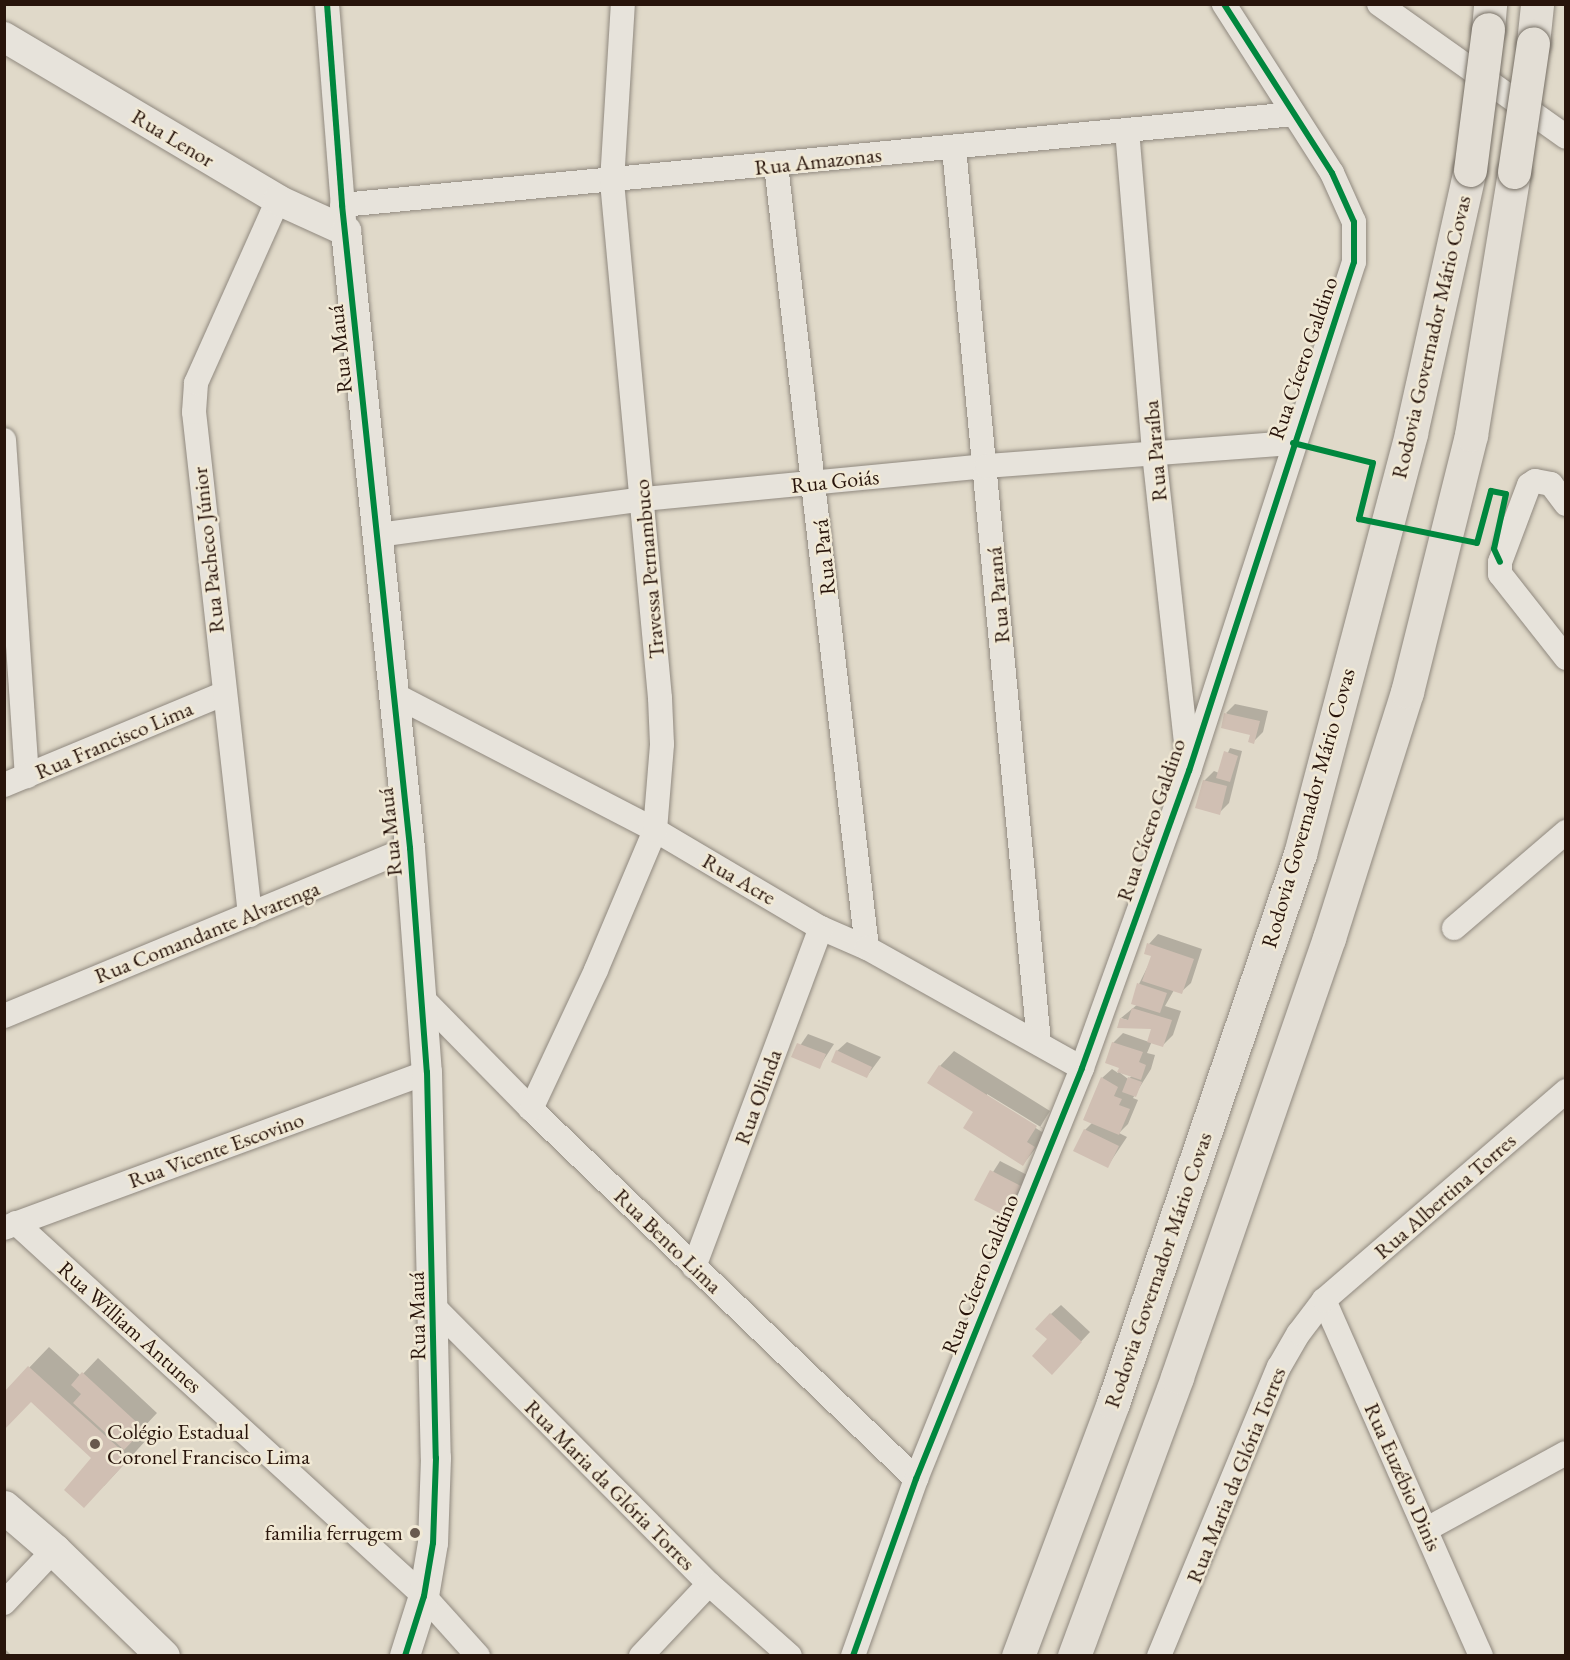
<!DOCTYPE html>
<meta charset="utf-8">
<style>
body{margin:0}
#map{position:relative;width:1570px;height:1660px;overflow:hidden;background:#e0d9c9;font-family:"EB Garamond",serif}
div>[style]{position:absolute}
.shadow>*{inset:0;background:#0003}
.building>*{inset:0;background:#d0bfb3}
.path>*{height:4px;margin-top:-2px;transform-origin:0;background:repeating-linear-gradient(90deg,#a39e96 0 4.5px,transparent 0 7.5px)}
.roads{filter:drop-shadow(0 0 2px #90897f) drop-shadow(0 0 2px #90897f)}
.minor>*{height:24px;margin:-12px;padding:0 12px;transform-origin:12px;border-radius:12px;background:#e7e3db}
.tertiary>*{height:30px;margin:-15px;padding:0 15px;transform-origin:15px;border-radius:15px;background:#e7e3db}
.secondary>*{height:33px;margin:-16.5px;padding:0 16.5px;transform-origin:16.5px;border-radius:16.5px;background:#e7e3db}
.motorway>*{height:33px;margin:-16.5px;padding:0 16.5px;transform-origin:16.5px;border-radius:16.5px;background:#e3ded5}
.path-bridge>*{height:4px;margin-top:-2px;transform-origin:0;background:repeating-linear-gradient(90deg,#a39e96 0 4.5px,transparent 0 7.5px)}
.bridges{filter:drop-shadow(0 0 2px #766f65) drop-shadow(0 0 2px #766f65)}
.motorway-bridge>*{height:33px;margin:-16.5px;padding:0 16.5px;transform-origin:16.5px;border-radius:16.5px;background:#e3ded5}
.cycleway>*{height:6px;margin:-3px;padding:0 3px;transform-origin:3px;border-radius:3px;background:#00873e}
.dots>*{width:16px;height:16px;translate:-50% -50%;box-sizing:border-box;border:3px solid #f1e9d5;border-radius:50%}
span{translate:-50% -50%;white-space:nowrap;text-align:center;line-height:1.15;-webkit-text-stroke:5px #f1e9d5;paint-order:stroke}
.street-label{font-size:22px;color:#28140b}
.poi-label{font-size:22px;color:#28140b}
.left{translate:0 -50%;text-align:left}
.right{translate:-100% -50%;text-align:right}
.frame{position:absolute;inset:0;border:6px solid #28140b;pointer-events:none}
</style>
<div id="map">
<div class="shadow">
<div style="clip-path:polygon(1235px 704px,1268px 711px,1263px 732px,1253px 742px,1252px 734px,1226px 713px)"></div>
<div style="clip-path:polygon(1230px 748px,1242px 751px,1229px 803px,1219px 813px,1204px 781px,1214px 771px,1219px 773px)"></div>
<div style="clip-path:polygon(evenodd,1158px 934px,1202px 949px,1191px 983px,1181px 992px,1174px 990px,1165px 1006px,1181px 1011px,1173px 1035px,1163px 1045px,1152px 1041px,1147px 1053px,1155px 1055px,1151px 1069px,1133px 1098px,1138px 1100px,1128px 1124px,1119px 1133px,1127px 1137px,1107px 1167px,1085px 1130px,1093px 1122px,1102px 1078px,1112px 1069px,1118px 1073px,1121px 1067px,1113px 1043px,1123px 1033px,1149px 1042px,1153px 1028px,1121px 1018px,1138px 1004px,1139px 984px,1153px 956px,1149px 944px,1158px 934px,1119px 1072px,1132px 1076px,1128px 1079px,1119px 1072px)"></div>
<div style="clip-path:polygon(808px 1034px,834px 1044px,819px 1067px,793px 1056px)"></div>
<div style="clip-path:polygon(847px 1042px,881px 1057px,867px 1076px,837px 1051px)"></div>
<div style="clip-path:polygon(evenodd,954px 1051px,1050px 1111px,1040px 1127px,1049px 1132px,1023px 1164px,940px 1066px,954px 1051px,987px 1094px,1044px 1129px,1042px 1132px,987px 1097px,987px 1094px)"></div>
<div style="clip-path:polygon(1000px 1161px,1029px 1176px,1005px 1214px,976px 1199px)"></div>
<div style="clip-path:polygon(1061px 1305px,1090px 1332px,1061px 1363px,1049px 1339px,1051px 1314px)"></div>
<div style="clip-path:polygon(49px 1347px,81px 1376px,98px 1358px,157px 1413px,141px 1430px,149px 1437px,104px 1486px,93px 1458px,32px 1400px,4px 1394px)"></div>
<div style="clip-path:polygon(4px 1648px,12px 1656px,4px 1656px)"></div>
</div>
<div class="building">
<div style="clip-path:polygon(1224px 713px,1260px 721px,1254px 744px,1248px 742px,1250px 735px,1221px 728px)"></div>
<div style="clip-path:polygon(1224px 751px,1238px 756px,1230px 782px,1216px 778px)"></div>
<div style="clip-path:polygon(1203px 780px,1227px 786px,1220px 815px,1195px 808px)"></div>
<div style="clip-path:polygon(1147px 943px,1194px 959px,1182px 994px,1142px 981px,1151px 956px,1144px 954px)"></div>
<div style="clip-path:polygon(1137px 983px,1167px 993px,1160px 1013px,1131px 1004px)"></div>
<div style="clip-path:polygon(1132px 1008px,1172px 1020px,1163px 1047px,1147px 1042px,1151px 1029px,1117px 1028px,1120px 1018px,1128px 1020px)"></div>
<div style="clip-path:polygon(1112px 1042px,1143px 1052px,1139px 1062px,1146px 1065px,1141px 1080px,1117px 1072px,1119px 1068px,1105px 1063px)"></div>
<div style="clip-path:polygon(797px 1043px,826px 1054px,820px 1069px,791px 1057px)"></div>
<div style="clip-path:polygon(836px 1050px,872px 1067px,867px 1078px,831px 1062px)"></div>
<div style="clip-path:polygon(939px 1065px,1037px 1126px,1027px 1142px,1035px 1147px,1023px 1166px,963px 1128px,973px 1112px,927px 1083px)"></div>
<div style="clip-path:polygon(1101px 1077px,1118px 1087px,1114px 1096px,1122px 1099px,1119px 1105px,1130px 1109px,1119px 1135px,1083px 1120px)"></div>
<div style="clip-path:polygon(1128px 1077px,1142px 1082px,1136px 1097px,1122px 1092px)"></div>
<div style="clip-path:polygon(1084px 1129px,1119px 1146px,1108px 1168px,1073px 1151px)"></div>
<div style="clip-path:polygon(990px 1170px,1021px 1186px,1005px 1216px,974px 1200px)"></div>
<div style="clip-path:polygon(1050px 1313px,1082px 1342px,1052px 1375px,1032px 1356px,1047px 1339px,1035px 1329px)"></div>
<div style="clip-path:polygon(28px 1366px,130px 1458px,84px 1508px,64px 1490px,91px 1458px,31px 1402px,4px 1430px,4px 1392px)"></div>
<div style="clip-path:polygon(82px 1372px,144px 1429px,124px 1450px,73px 1403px,81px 1394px,71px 1385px)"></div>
</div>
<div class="path">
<div style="left:1316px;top:449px;width:59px;rotate:13.8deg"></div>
<div style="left:1477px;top:543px;width:54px;rotate:-74.9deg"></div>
<div style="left:1491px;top:491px;width:14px;rotate:8deg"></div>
</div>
<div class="roads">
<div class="minor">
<div style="left:327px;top:4px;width:217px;rotate:85.5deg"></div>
<div style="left:1379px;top:4px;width:229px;rotate:35.4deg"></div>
<div style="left:1127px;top:130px;width:324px;rotate:85.2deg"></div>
<div style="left:1154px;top:453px;width:312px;rotate:83.7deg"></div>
<div style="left:954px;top:148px;width:898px;rotate:84.57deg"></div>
<div style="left:776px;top:165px;width:788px;rotate:83.37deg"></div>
<div style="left:342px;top:205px;width:956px;rotate:-5.46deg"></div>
<div style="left:4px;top:440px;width:337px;rotate:86.1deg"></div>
<div style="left:1566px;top:504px;width:25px;rotate:-127deg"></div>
<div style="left:1551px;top:484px;width:16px;rotate:-169deg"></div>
<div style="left:1535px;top:481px;width:7px;rotate:146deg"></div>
<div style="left:1529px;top:485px;width:82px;rotate:110.6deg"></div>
<div style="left:1500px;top:562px;width:12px;rotate:90deg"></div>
<div style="left:1500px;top:574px;width:107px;rotate:51.8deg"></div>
<div style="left:378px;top:535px;width:268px;rotate:-7.7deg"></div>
<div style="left:644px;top:499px;width:345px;rotate:-5.5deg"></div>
<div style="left:987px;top:466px;width:307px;rotate:-4.3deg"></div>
<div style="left:393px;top:694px;width:295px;rotate:27.4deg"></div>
<div style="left:655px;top:830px;width:193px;rotate:30.6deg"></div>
<div style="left:821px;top:928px;width:50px;rotate:23.5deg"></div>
<div style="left:867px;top:948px;width:246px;rotate:29.2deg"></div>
<div style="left:4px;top:785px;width:237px;rotate:-22.6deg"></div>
<div style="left:250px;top:915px;width:506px;rotate:-96.35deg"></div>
<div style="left:194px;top:412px;width:29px;rotate:-86deg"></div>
<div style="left:196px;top:383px;width:201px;rotate:-65.9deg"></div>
<div style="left:1454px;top:928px;width:148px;rotate:-40.6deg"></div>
<div style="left:423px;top:999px;width:154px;rotate:45.5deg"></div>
<div style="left:531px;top:1109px;width:534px;rotate:43.86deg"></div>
<div style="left:4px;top:1016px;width:439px;rotate:-22.5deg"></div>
<div style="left:531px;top:1109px;width:153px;rotate:-64.9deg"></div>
<div style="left:596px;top:970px;width:152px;rotate:-67.1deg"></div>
<div style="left:655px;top:830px;width:86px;rotate:-85.3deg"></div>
<div style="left:662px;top:744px;width:46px;rotate:-92.5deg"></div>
<div style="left:660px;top:698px;width:518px;rotate:-95.31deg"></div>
<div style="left:612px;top:182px;width:178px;rotate:-86.5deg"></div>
<div style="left:16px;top:1223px;width:553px;rotate:42.43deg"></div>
<div style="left:424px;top:1596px;width:81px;rotate:48deg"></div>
<div style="left:4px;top:1228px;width:451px;rotate:-20.2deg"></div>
<div style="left:694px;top:1267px;width:362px;rotate:-69.5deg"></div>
<div style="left:1324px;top:1300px;width:389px;rotate:66.2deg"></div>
<div style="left:436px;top:1309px;width:387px;rotate:45.2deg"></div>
<div style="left:709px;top:1584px;width:108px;rotate:41.6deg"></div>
<div style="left:1427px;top:1529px;width:158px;rotate:-28.7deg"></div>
<div style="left:4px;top:1603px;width:73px;rotate:-46.7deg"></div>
<div style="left:641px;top:1656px;width:99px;rotate:-46.6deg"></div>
<div style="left:853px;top:1656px;width:188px;rotate:-70.4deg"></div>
<div style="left:916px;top:1479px;width:443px;rotate:-68deg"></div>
<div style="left:1082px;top:1068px;width:316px;rotate:-70.2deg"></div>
<div style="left:1189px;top:771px;width:535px;rotate:-72.04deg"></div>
<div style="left:1354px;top:262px;width:40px;rotate:-90deg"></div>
<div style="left:1354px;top:222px;width:54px;rotate:-114.2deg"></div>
<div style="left:1332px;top:173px;width:201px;rotate:-122.6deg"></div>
<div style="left:1159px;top:1656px;width:313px;rotate:-67.5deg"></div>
<div style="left:1279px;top:1367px;width:39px;rotate:-60deg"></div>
<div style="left:1299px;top:1333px;width:41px;rotate:-52.9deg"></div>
<div style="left:1324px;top:1300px;width:320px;rotate:-40.8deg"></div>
</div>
<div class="tertiary">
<div style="left:4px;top:37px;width:319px;rotate:30.7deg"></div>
<div style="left:278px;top:200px;width:75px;rotate:24.5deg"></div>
<div style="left:346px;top:231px;width:620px;rotate:84.08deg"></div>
<div style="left:410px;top:848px;width:225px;rotate:85.7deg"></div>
<div style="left:427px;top:1072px;width:386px;rotate:88.7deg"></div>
<div style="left:436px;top:1458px;width:85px;rotate:92deg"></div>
<div style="left:433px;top:1543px;width:54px;rotate:99.6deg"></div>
<div style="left:424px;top:1596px;width:63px;rotate:107.6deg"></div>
</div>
<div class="secondary">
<div style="left:4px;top:1507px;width:66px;rotate:40.7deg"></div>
<div style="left:54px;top:1550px;width:152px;rotate:44.2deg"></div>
</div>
<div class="motorway">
<div style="left:1488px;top:29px;width:25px;rotate:-85deg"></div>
<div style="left:1533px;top:43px;width:39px;rotate:-84deg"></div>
<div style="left:1018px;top:1656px;width:270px;rotate:-69.4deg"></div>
<div style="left:1113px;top:1403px;width:580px;rotate:-71.19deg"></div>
<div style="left:1300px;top:854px;width:435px;rotate:-75.2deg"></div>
<div style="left:1411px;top:433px;width:270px;rotate:-77.4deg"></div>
<div style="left:1074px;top:1656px;width:297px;rotate:-69.7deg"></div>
<div style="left:1177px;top:1377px;width:465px;rotate:-70.9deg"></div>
<div style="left:1329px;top:938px;width:258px;rotate:-72.4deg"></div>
<div style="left:1407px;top:692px;width:265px;rotate:-76deg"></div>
<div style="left:1471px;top:435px;width:266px;rotate:-80.7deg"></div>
</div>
</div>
<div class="path-bridge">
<div style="left:1373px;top:463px;width:58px;rotate:104deg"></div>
<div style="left:1359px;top:519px;width:120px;rotate:11.5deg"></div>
</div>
<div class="bridges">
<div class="motorway-bridge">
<div style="left:1470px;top:170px;width:142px;rotate:-82.7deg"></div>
<div style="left:1514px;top:172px;width:130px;rotate:-81.6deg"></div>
</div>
</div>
<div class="cycleway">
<div style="left:327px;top:4px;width:202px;rotate:85.7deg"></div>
<div style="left:342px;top:205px;width:647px;rotate:83.96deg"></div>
<div style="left:410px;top:848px;width:225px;rotate:85.7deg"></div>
<div style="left:427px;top:1072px;width:386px;rotate:88.7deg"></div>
<div style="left:436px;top:1458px;width:85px;rotate:92deg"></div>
<div style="left:433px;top:1543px;width:54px;rotate:99.6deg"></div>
<div style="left:424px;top:1596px;width:63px;rotate:107.6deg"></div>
<div style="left:1293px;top:443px;width:82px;rotate:14deg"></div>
<div style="left:1373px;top:463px;width:58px;rotate:104deg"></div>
<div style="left:1359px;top:519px;width:120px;rotate:11.5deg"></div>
<div style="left:1477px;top:543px;width:54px;rotate:-74.9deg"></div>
<div style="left:1491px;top:491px;width:15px;rotate:11deg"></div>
<div style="left:1506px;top:494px;width:56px;rotate:102.3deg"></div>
<div style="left:1494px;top:549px;width:14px;rotate:65deg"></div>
<div style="left:853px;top:1656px;width:188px;rotate:-70.4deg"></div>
<div style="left:916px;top:1479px;width:443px;rotate:-68deg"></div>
<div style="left:1082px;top:1068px;width:316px;rotate:-70.2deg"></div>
<div style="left:1189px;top:771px;width:535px;rotate:-72.04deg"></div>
<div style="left:1354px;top:262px;width:40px;rotate:-90deg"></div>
<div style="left:1354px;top:222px;width:54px;rotate:-114.2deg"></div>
<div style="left:1332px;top:173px;width:201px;rotate:-122.6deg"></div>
</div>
<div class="dots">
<div style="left:95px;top:1444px;background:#68594e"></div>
<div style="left:415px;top:1533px;background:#68594e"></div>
</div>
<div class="street-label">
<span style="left:173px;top:138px;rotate:31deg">Rua Lenor</span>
<span style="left:818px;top:161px;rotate:-6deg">Rua Amazonas</span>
<span style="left:1431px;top:337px;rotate:-77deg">Rodovia Governador Mário Covas</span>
<span style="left:340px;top:349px;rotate:-96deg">Rua Mauá</span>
<span style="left:1303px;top:358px;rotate:-71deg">Rua Cícero Galdino</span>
<span style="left:1155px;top:451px;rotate:-95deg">Rua Paraíba</span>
<span style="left:835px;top:481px;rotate:-6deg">Rua Goiás</span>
<span style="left:208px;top:550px;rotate:-96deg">Rua Pacheco Júnior</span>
<span style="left:824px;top:557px;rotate:-96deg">Rua Pará</span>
<span style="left:649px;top:569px;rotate:-95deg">Travessa Pernambuco</span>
<span style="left:998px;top:595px;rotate:-95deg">Rua Paraná</span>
<span style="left:114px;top:740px;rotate:-23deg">Rua Francisco Lima</span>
<span style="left:1308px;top:808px;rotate:-74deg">Rodovia Governador Mário Covas</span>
<span style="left:1151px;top:820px;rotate:-71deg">Rua Cícero Galdino</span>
<span style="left:390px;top:832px;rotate:-96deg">Rua Mauá</span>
<span style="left:739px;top:879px;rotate:30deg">Rua Acre</span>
<span style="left:207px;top:932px;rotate:-22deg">Rua Comandante Alvarenga</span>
<span style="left:758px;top:1097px;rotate:-70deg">Rua Olinda</span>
<span style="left:216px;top:1150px;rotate:-20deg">Rua Vicente Escovino</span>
<span style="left:1445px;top:1196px;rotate:-41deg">Rua Albertina Torres</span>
<span style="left:668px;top:1241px;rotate:44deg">Rua Bento Lima</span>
<span style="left:1158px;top:1270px;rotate:-71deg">Rodovia Governador Mário Covas</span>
<span style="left:980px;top:1274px;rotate:-68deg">Rua Cícero Galdino</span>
<span style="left:417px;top:1316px;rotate:-91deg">Rua Mauá</span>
<span style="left:130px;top:1327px;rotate:42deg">Rua William Antunes</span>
<span style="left:1236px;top:1475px;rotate:-68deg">Rua Maria da Glória Torres</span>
<span style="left:1403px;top:1477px;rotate:66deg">Rua Euzébio Dinis</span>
<span style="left:610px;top:1485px;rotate:45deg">Rua Maria da Glória Torres</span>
</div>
<div class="poi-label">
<span class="left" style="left:107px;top:1444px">Colégio Estadual<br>Coronel Francisco Lima</span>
<span class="right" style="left:403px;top:1533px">familia ferrugem</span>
</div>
<div class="frame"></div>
</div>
